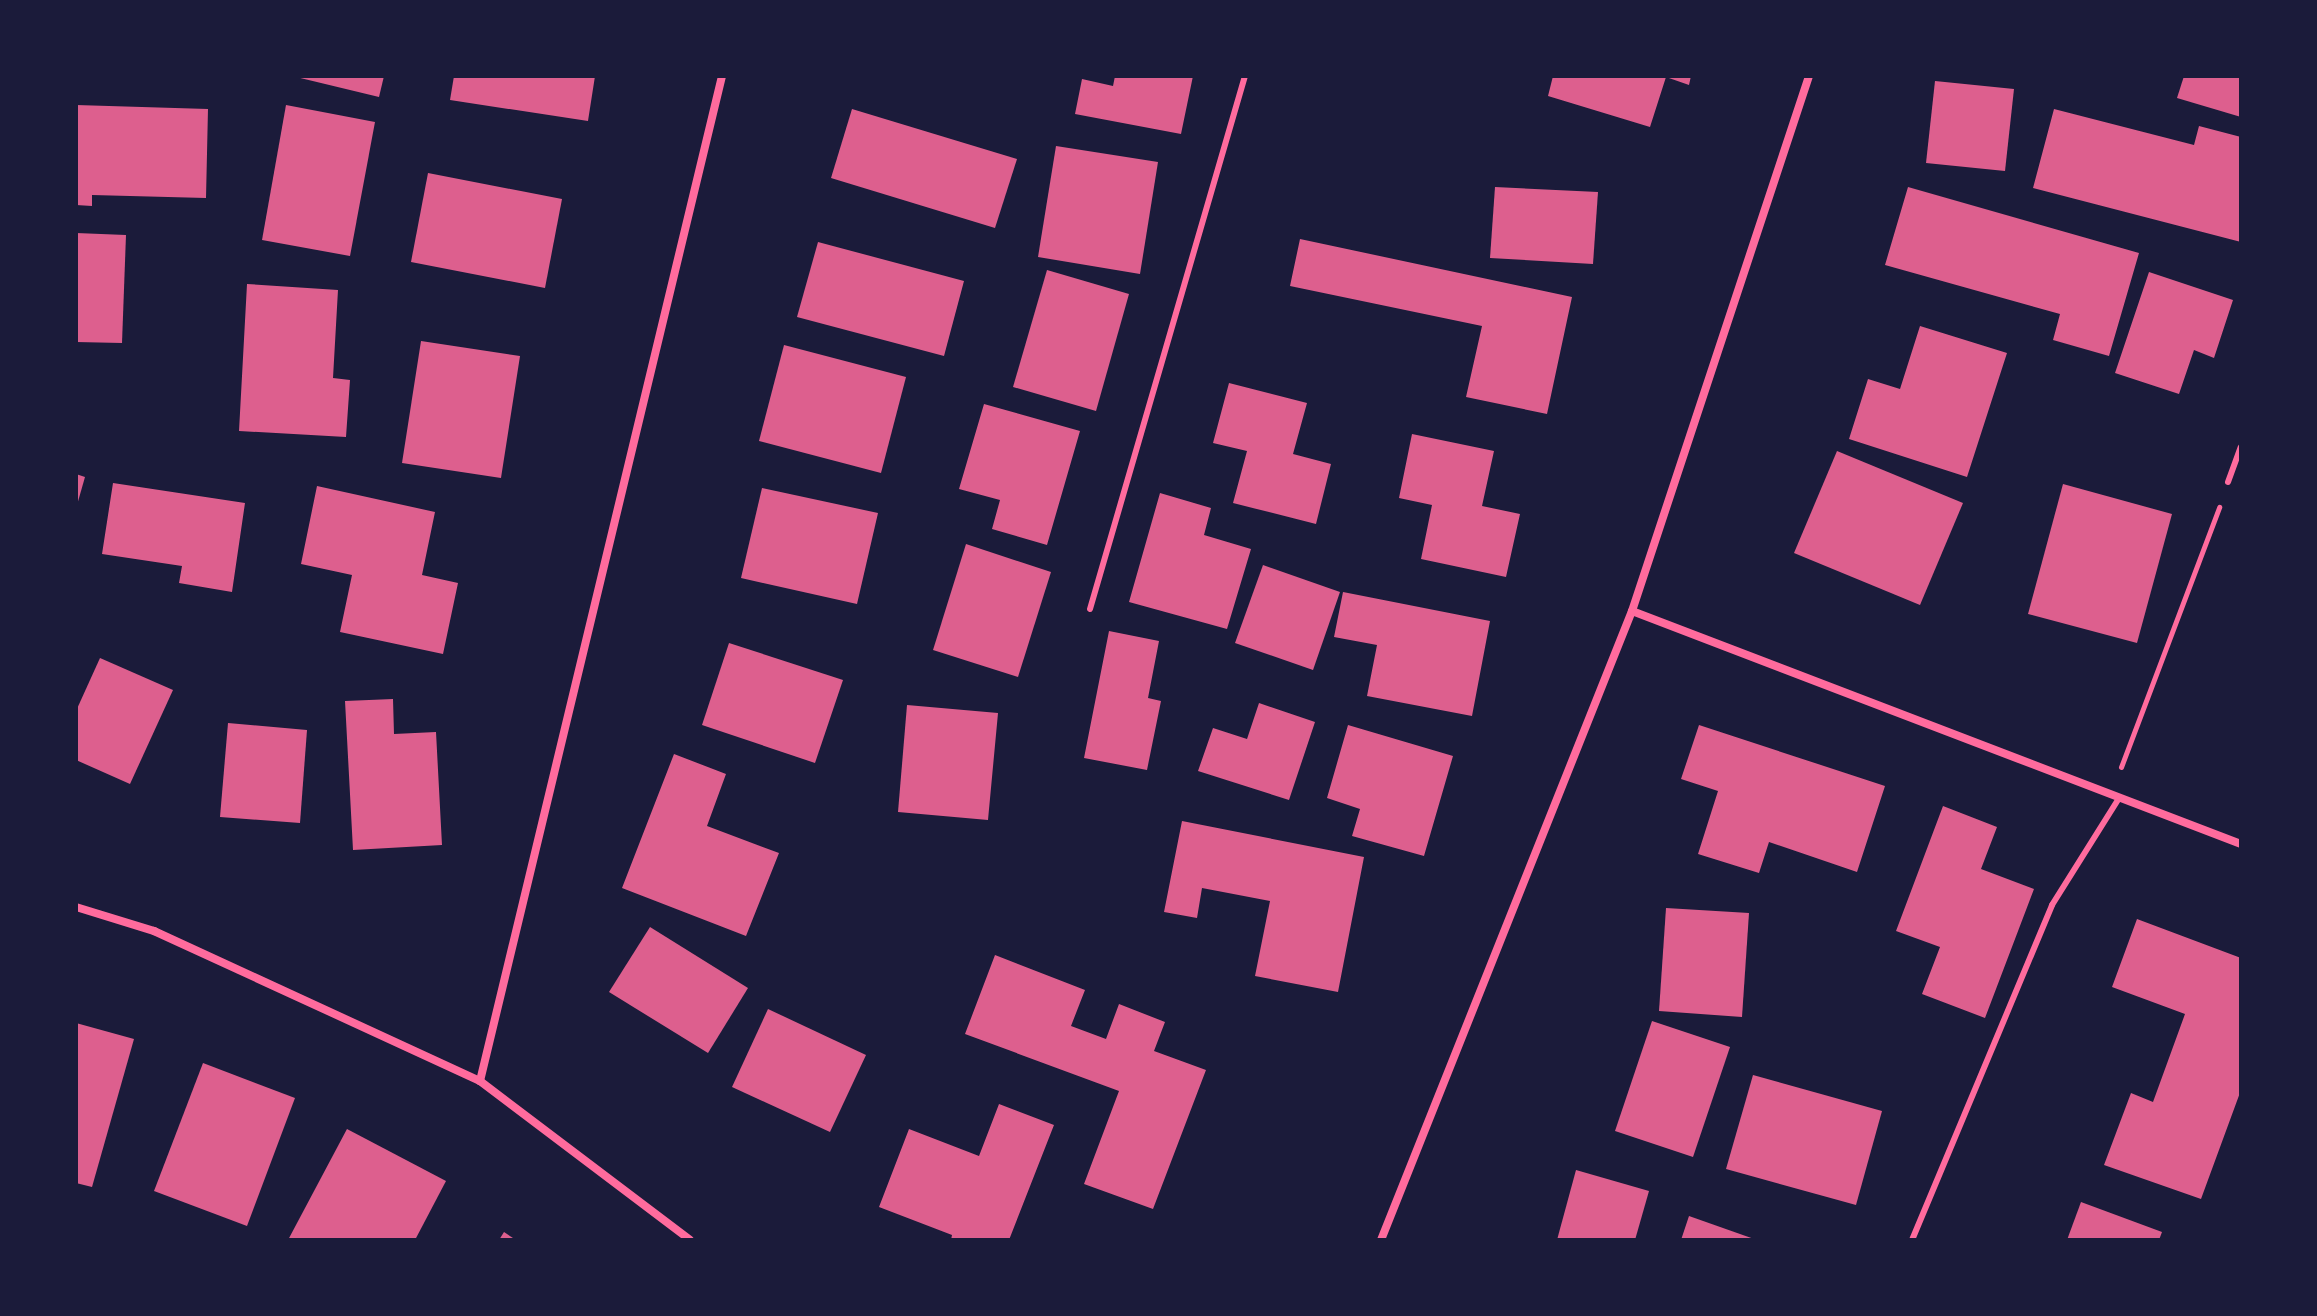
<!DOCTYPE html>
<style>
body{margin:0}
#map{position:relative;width:2317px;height:1316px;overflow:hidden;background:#1b1b3a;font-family:"Public Sans",sans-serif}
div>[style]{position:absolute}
.building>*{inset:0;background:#dd5f8e}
.path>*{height:5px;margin:-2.5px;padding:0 2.5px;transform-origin:2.5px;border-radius:2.5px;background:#ff6b9d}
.service>*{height:6px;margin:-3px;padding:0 3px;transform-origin:3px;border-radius:3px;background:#ff6b9d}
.minor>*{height:8px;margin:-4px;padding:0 4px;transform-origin:4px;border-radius:4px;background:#ff6b9d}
span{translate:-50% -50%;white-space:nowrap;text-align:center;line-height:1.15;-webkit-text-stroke:7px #1b1b3a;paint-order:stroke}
.frame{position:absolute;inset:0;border:78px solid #1b1b3a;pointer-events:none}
</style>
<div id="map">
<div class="building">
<div style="clip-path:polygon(292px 76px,384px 76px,379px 97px)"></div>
<div style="clip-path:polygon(454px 76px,595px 76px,588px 121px,450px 100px)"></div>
<div style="clip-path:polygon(1115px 76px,1193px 76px,1181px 134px,1075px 114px,1082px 79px,1113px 86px)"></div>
<div style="clip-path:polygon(1553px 76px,1691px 76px,1689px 85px,1666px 77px,1650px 127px,1548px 96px)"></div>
<div style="clip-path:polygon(2184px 76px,2241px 76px,2241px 117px,2177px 98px)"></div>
<div style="clip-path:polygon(1935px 81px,2014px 89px,2005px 171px,1926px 163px)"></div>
<div style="clip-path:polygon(76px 105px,208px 109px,206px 198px,92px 195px,92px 206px,76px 205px)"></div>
<div style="clip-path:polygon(286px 105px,375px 122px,350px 256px,262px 240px)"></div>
<div style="clip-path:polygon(852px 109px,1017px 159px,995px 228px,831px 178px)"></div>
<div style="clip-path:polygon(2054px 109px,2194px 145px,2199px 126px,2241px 137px,2241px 242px,2033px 188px)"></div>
<div style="clip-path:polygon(1056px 146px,1158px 162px,1140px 274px,1038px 257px)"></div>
<div style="clip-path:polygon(428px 173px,562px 199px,545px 288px,411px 262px)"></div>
<div style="clip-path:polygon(1495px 187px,1598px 192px,1593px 264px,1490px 258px)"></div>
<div style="clip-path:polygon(1908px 187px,2139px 253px,2109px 356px,2053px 340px,2060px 314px,1885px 265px)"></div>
<div style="clip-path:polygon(76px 233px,126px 235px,122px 343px,76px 342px)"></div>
<div style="clip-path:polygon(1300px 239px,1572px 297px,1547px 414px,1466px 397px,1482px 326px,1290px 286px)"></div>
<div style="clip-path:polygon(818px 242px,964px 281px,944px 356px,797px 317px)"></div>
<div style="clip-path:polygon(1047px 270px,1129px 294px,1096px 411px,1013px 387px)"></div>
<div style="clip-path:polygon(2149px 272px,2233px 300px,2214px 358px,2194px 350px,2179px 394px,2115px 373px)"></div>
<div style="clip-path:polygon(247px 284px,338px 290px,333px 378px,350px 380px,346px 437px,239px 431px)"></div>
<div style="clip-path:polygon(1920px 326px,2007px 353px,1967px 477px,1849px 439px,1868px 379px,1900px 389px)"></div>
<div style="clip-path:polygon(421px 341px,520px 356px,501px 478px,402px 463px)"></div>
<div style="clip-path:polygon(784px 345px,906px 377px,881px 473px,759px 441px)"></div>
<div style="clip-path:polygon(1229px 383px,1307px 403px,1293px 454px,1331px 464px,1316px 524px,1233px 503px,1247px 451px,1213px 443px)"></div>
<div style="clip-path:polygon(984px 404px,1080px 431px,1047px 545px,992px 529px,1000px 500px,959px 489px)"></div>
<div style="clip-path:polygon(1412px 434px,1494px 451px,1482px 506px,1520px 514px,1506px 577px,1421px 559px,1432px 505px,1399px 498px)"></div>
<div style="clip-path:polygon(1837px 451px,1963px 503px,1920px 605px,1794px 553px)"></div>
<div style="clip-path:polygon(76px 474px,85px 477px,77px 505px,76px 505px)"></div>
<div style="clip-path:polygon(113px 483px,245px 503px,232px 592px,179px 583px,182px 566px,102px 554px)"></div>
<div style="clip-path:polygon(2063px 484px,2172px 514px,2137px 643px,2028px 614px)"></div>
<div style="clip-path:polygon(317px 486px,435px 512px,422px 575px,458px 583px,443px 654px,340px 632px,352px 575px,301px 564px)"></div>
<div style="clip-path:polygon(762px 488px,878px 513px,857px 604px,741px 578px)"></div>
<div style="clip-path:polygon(1160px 493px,1211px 508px,1204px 535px,1251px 549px,1227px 629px,1129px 602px)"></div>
<div style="clip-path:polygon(966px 544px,1051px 572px,1018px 677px,933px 650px)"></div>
<div style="clip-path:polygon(1263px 565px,1340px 592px,1313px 670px,1235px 643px)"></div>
<div style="clip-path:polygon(1343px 592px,1490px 621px,1472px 716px,1367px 696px,1377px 645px,1334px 637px)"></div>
<div style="clip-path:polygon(1109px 631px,1159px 641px,1148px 698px,1161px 701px,1147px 770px,1084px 758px)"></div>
<div style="clip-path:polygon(729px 643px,843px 680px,815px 763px,702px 725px)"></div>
<div style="clip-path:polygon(100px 658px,173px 690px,130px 784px,76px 760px,76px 711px)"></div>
<div style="clip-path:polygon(393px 699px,394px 734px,436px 732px,442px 845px,353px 850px,345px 701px)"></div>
<div style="clip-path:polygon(1259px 703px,1315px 722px,1289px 800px,1198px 771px,1213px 728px,1247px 739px)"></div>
<div style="clip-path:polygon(907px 705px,998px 713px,988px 820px,898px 812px)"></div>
<div style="clip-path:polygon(228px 723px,307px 730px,300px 823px,220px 817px)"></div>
<div style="clip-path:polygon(1348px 725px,1453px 756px,1424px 856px,1352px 836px,1360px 809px,1327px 798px)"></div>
<div style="clip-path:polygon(1699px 725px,1885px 786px,1857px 872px,1769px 842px,1759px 873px,1698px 854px,1718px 791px,1681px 779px)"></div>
<div style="clip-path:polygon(674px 754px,726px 774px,707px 826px,779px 853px,746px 936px,622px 888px)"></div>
<div style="clip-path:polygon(1943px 806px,1997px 827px,1981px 869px,2034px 889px,1985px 1018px,1922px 994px,1940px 947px,1896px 931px)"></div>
<div style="clip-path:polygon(1182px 821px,1364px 857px,1338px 992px,1255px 976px,1270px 901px,1202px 888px,1197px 918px,1164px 912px)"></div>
<div style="clip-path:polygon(1666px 908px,1749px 913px,1742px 1017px,1659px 1011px)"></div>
<div style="clip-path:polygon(2137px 919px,2241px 958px,2241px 1090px,2201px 1199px,2104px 1165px,2131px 1093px,2153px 1102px,2185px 1014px,2112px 987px)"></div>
<div style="clip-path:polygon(650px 927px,748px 988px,708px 1053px,609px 992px)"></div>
<div style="clip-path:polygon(995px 955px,1085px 990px,1071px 1026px,1106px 1039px,1119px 1004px,1165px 1022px,1154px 1051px,1206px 1070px,1153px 1209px,1084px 1184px,1119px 1091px,965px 1034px)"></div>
<div style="clip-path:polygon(768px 1009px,866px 1055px,830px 1132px,732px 1087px)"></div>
<div style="clip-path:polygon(1652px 1021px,1730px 1047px,1693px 1157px,1615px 1131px)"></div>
<div style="clip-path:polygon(76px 1023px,134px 1039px,92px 1187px,76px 1183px)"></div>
<div style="clip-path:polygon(203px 1063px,295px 1098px,247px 1226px,154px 1191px)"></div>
<div style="clip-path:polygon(1753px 1075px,1882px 1111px,1856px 1205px,1726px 1169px)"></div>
<div style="clip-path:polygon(999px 1104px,1054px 1125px,1009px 1240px,951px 1240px,952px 1235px,879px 1207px,909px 1129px,979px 1156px)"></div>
<div style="clip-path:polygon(347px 1129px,446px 1181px,415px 1240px,288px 1240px)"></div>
<div style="clip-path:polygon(1576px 1170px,1649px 1191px,1635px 1240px,1557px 1240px)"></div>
<div style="clip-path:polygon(2081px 1202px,2162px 1232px,2159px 1240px,2067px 1240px)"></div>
<div style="clip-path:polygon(1689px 1216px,1757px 1240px,1681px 1240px)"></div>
<div style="clip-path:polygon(504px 1232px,516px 1240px,499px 1240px)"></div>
</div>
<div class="path">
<div style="left:2121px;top:767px;width:278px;rotate:-69.3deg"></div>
</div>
<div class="service">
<div style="left:2228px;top:482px;width:37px;rotate:-70deg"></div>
<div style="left:1090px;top:609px;width:555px;rotate:-73.79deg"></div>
<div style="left:1912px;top:1240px;width:363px;rotate:-67.3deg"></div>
<div style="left:2052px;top:905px;width:126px;rotate:-57.9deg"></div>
</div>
<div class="minor">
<div style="left:1632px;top:611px;width:652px;rotate:20.94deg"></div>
<div style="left:76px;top:907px;width:82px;rotate:17.1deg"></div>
<div style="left:154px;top:931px;width:359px;rotate:24.7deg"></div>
<div style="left:480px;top:1081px;width:263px;rotate:37.1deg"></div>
<div style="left:480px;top:1081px;width:1034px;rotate:-76.46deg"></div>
<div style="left:1381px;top:1240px;width:677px;rotate:-68.25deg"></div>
<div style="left:1632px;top:611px;width:564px;rotate:-71.69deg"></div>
</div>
<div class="frame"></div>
</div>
